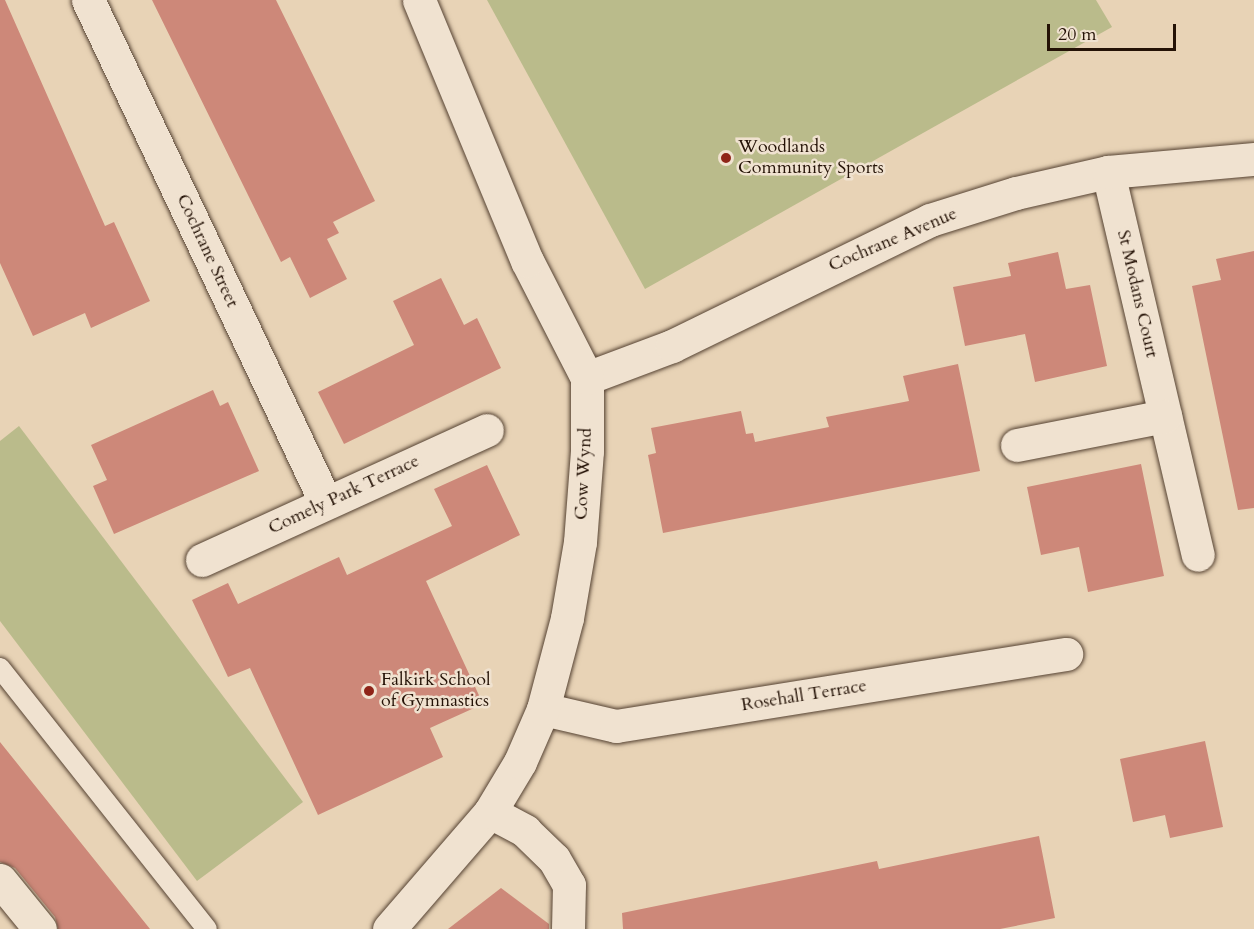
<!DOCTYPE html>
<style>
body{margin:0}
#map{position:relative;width:1254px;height:929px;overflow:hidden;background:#e8d3b6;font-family:Cardo,serif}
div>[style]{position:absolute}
.green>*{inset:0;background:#babb8b}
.building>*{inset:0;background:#cd8879}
.roads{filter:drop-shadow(0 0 2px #554232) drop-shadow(0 0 2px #554232)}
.service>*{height:20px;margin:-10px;padding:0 10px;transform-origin:10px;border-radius:10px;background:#f0e2d0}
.minor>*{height:33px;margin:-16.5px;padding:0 16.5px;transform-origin:16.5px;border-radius:16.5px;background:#f0e2d0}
.secondary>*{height:33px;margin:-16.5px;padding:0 16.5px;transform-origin:16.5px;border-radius:16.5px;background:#f0e2d0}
.dots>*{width:16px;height:16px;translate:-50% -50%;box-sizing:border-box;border:3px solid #f0e2d0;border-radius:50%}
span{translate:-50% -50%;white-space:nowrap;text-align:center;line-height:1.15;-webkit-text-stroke:5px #f0e2d0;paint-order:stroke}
.poi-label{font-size:18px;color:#241206}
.left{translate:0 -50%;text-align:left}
.street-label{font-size:18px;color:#241206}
.scale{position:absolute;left:1047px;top:24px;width:129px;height:27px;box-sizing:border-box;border:3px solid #241206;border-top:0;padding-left:8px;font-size:18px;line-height:21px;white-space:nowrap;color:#241206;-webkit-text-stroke:4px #f0e2d0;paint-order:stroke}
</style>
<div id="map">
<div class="green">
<div style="clip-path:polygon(487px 0,1096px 0,1112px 27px,645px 289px)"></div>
<div style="clip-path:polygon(19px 426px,303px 802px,197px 881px,0 621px,0 441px)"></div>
</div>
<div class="building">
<div style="clip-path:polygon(0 0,5px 0,105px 226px,114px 222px,150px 301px,91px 328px,85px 313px,33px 336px,0 263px)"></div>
<div style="clip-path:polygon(152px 0,276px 0,375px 201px,333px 222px,339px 233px,327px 239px,347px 279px,310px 298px,290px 257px,281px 262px)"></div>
<div style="clip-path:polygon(1254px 251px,1254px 508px,1238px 510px,1192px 286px,1221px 280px,1216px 259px)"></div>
<div style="clip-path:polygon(1058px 252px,1066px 289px,1090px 285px,1107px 366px,1035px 382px,1025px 334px,965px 346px,953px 287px,1011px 276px,1008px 263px)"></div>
<div style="clip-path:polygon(441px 278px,464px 325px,477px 318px,501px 368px,344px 444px,318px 392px,414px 345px,393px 301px)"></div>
<div style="clip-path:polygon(958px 364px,980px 471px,663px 533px,648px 455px,656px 453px,651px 428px,741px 411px,746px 434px,753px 433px,755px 442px,829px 427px,826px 417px,909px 401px,903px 376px)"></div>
<div style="clip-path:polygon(213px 390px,220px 406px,228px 402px,259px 471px,114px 534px,93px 486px,107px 480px,91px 445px)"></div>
<div style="clip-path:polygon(1141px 464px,1164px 576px,1088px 592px,1079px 547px,1041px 555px,1027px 487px)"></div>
<div style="clip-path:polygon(487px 465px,520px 535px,426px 581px,483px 704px,430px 728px,443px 757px,318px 815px,250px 668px,228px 677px,192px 600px,228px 583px,238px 604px,339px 557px,347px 575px,452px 526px,434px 489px)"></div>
<div style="clip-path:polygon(1205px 741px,1223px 827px,1170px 838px,1165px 815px,1133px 822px,1120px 759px)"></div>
<div style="clip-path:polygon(0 742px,150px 929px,58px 929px,55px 917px,15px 868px,0 862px)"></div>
<div style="clip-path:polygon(1039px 836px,1055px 918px,1000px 929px,623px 929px,622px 913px,877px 861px,879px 869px)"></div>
<div style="clip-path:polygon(501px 888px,549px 924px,549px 929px,448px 929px)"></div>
</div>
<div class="roads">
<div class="service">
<div style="left:0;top:668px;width:333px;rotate:51.6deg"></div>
</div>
<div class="minor">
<div style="left:88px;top:0;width:556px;rotate:64.68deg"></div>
<div style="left:1108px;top:172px;width:393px;rotate:76.8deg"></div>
<div style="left:1017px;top:445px;width:151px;rotate:-11.1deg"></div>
<div style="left:202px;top:560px;width:313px;rotate:-24.5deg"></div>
<div style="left:543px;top:709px;width:75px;rotate:13.1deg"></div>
<div style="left:616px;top:726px;width:456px;rotate:-9.1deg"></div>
<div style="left:490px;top:812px;width:40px;rotate:28deg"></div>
<div style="left:525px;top:831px;width:40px;rotate:44deg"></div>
<div style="left:554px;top:859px;width:30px;rotate:60deg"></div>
<div style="left:569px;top:885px;width:44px;rotate:91.3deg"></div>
<div style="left:0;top:880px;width:63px;rotate:50.8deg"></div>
</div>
<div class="secondary">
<div style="left:587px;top:378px;width:91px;rotate:-20.6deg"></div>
<div style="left:672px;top:346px;width:287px;rotate:-26deg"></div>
<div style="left:930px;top:220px;width:90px;rotate:-17.4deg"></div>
<div style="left:1016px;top:193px;width:94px;rotate:-12.9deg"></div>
<div style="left:1108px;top:172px;width:147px;rotate:-5.1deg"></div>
<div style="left:389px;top:929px;width:155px;rotate:-49.2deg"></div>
<div style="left:490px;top:812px;width:58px;rotate:-59deg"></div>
<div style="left:520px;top:762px;width:58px;rotate:-66.5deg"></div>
<div style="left:543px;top:709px;width:94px;rotate:-75.2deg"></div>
<div style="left:567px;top:618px;width:77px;rotate:-80.3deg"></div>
<div style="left:580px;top:542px;width:91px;rotate:-85.6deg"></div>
<div style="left:587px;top:451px;width:73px;rotate:-90deg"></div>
<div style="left:587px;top:378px;width:131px;rotate:-117.1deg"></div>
<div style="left:527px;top:261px;width:282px;rotate:-112.5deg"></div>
</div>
</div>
<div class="dots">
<div style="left:726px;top:158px;background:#8f2418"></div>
<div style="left:369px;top:691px;background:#8f2418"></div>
</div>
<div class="poi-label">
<span class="left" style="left:738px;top:158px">Woodlands<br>Community Sports</span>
<span class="left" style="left:381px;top:691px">Falkirk School<br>of Gymnastics</span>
</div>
<div class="street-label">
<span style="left:893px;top:240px;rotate:-23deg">Cochrane Avenue</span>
<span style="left:207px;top:251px;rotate:65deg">Cochrane Street</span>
<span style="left:1137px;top:294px;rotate:77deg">St Modans Court</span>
<span style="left:584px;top:474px;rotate:-87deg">Cow Wynd</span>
<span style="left:344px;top:495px;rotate:-25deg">Comely Park Terrace</span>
<span style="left:804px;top:696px;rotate:-9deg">Rosehall Terrace</span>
</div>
<div class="scale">20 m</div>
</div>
